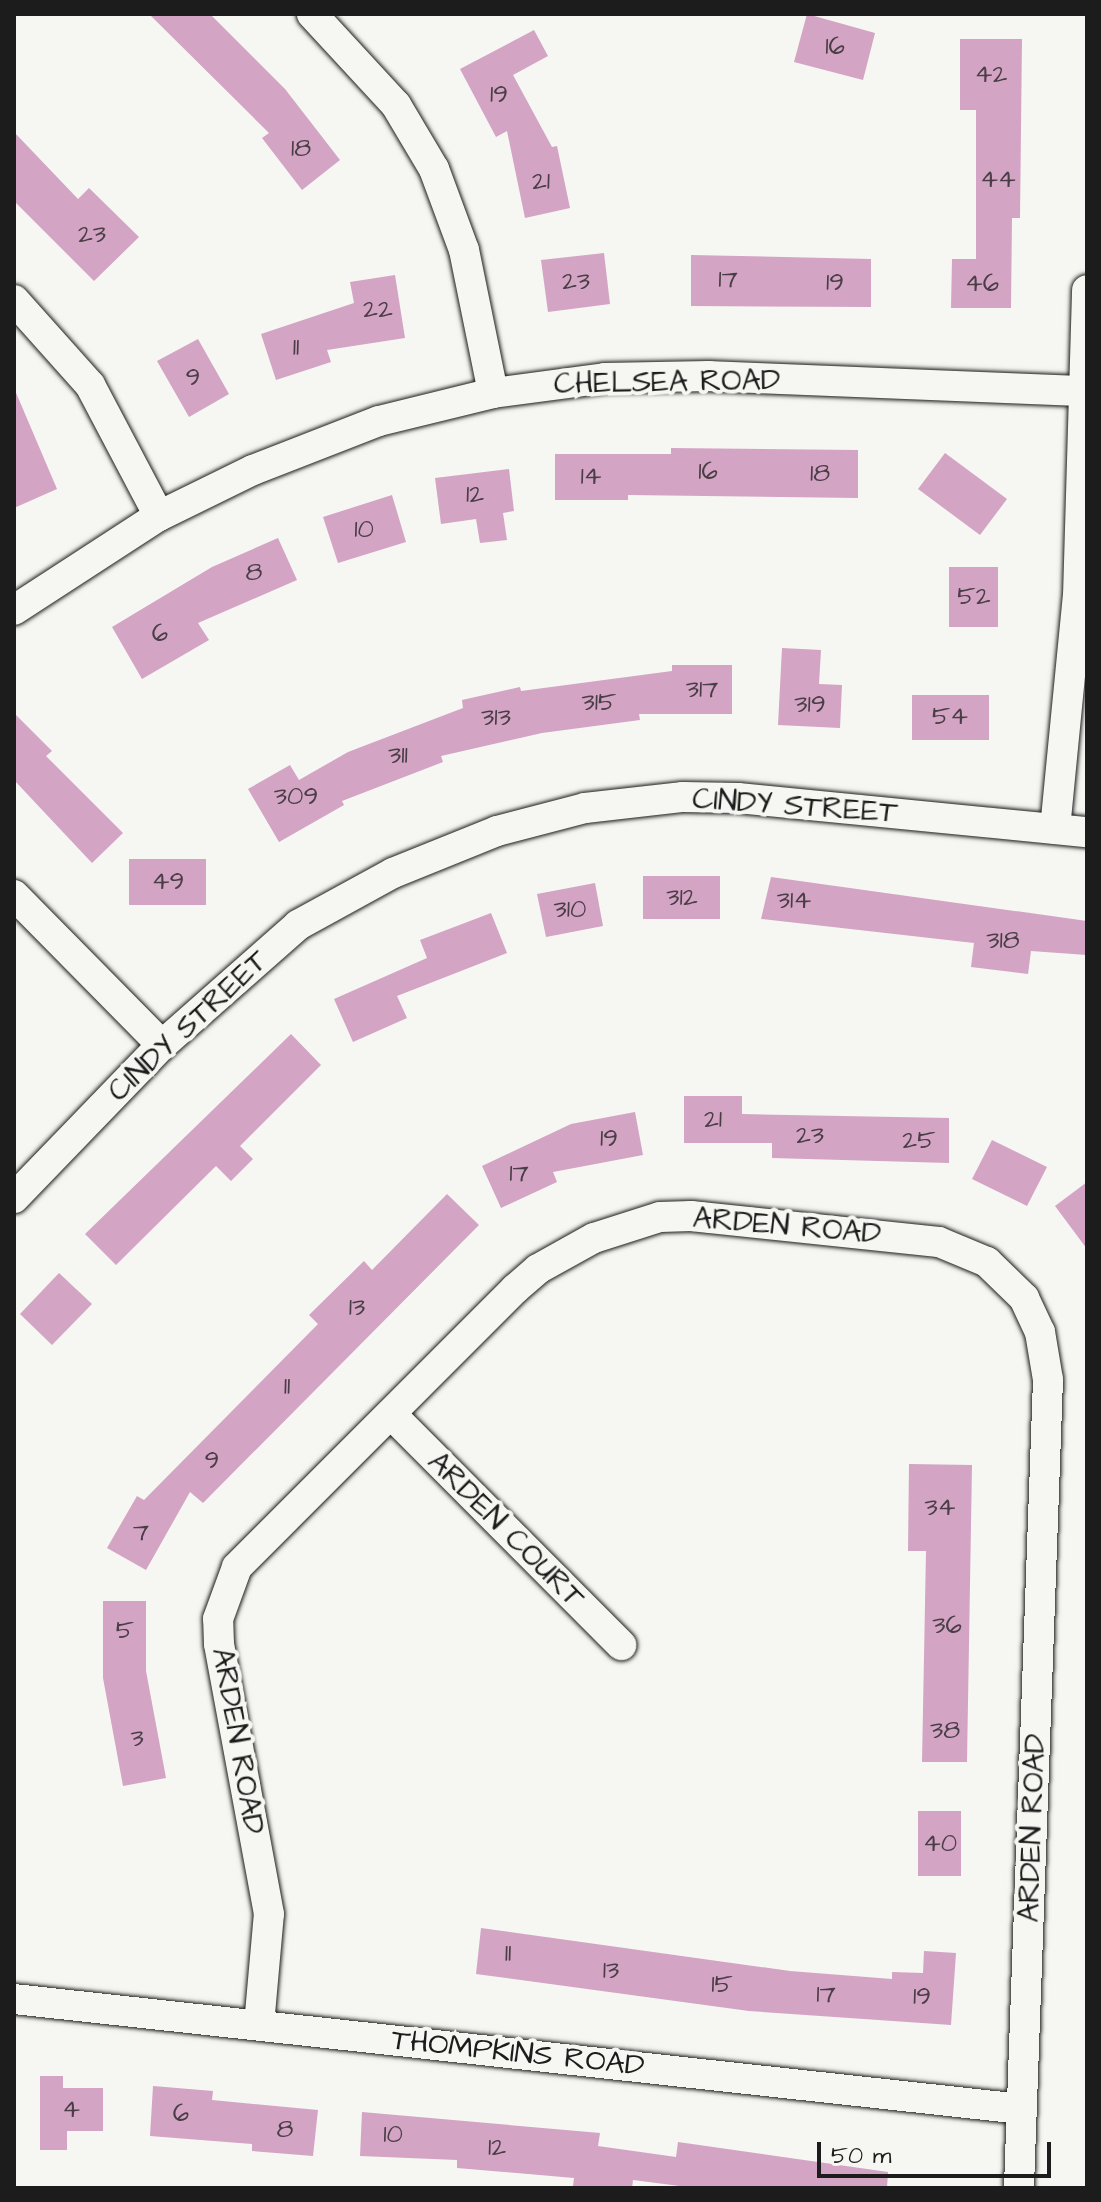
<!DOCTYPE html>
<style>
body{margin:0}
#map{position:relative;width:1101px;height:2202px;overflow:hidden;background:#f6f6f2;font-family:"Architects Daughter",sans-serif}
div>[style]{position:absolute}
.building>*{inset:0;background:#d3a4c4}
.roads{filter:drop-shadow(0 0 2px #1c1c1c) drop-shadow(0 0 2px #1c1c1c)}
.street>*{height:30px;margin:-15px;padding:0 15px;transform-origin:15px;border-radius:15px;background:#f6f6f2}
span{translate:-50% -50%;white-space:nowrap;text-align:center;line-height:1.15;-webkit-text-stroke:8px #f6f6f2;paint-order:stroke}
.number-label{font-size:26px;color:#4a3e46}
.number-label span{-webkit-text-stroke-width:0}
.street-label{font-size:30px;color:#1c1c1c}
.frame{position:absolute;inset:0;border:16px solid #1c1c1c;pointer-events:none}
.scale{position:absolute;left:817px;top:2142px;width:234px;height:36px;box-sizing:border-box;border:4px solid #1c1c1c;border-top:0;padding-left:10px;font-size:24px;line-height:28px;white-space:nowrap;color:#1c1c1c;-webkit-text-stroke:6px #f6f6f2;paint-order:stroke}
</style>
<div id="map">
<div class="building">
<div style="clip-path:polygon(149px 14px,210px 14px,285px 89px,340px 160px,302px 190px,262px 138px,269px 133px)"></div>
<div style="clip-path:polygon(807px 14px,875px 33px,863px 80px,794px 62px)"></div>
<div style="clip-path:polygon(534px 30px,548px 56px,513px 75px,552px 147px,557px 146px,570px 208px,525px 218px,507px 131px,496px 137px,460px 69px)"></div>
<div style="clip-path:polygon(960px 39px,1022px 39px,1020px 218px,1012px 218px,1011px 308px,951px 308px,952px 259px,976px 259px,976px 110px,960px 110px)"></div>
<div style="clip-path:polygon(14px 132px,78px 199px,89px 188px,139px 237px,94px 281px,14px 201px)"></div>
<div style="clip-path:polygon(604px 253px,610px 304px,548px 312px,541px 260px)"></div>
<div style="clip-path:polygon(691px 255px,871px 259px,871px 307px,691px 306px)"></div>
<div style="clip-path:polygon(395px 275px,405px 338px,327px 350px,331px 362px,276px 380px,261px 334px,354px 303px,350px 282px)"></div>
<div style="clip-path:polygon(198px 339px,229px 394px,189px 417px,157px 361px)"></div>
<div style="clip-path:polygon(14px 388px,57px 489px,14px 508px)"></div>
<div style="clip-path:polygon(671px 448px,858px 450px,858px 498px,628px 495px,628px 500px,555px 500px,555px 454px,671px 454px)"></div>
<div style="clip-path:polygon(945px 453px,1007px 499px,980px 535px,918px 489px)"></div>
<div style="clip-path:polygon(509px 469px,514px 511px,503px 513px,507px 540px,480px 543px,476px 519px,441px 524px,435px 478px)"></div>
<div style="clip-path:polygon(392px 495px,406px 542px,338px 563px,323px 517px)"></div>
<div style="clip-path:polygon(278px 538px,297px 580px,198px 623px,209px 640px,142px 679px,112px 627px,212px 567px)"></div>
<div style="clip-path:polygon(949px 567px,998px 567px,998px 627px,949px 627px)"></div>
<div style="clip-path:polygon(782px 648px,821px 650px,819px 684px,842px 685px,840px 728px,778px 725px)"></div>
<div style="clip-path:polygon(672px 665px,732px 665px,732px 714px,639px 714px,640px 720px,542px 733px,441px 756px,443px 762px,342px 801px,344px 805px,279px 842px,248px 789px,290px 765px,299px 780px,348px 752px,463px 708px,462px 700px,520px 687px,521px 691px,672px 671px)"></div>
<div style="clip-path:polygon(912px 695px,989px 695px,989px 740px,912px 740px)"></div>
<div style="clip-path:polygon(14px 713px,52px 751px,46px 756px,123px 833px,92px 863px,14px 780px)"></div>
<div style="clip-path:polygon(129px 859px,206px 859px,206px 905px,129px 905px)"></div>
<div style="clip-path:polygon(643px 876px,720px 876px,720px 919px,643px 919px)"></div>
<div style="clip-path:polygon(771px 877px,1087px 921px,1087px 955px,1031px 951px,1028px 974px,971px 967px,974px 943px,761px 919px)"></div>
<div style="clip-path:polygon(595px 883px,603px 926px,546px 937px,537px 894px)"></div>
<div style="clip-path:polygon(491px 913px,507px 953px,397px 996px,407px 1018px,353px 1042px,334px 999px,427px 958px,420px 940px)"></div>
<div style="clip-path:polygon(291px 1034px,321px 1065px,240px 1146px,253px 1159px,231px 1181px,216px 1166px,116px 1265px,85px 1234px)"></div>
<div style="clip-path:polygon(684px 1096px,742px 1096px,742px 1114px,949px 1118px,949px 1163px,772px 1158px,772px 1143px,684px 1143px)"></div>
<div style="clip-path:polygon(635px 1112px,643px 1155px,553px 1172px,557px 1182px,501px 1208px,482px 1166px,571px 1124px)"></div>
<div style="clip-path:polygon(992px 1140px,1047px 1167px,1027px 1206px,972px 1179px)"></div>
<div style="clip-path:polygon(1087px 1182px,1087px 1249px,1055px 1206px)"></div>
<div style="clip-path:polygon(447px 1194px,479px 1225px,203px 1503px,190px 1492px,146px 1570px,107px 1548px,137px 1496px,144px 1500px,318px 1324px,309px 1315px,364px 1261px,372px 1270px)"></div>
<div style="clip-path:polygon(59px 1273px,92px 1304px,52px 1345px,20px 1314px)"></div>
<div style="clip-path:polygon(909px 1464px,972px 1465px,967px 1762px,922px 1762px,926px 1551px,908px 1551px)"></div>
<div style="clip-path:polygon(103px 1601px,146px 1601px,146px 1671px,166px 1778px,123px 1786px,103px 1678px)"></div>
<div style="clip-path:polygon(918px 1811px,961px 1811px,961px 1876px,918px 1876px)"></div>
<div style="clip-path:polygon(481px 1928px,790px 1971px,892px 1979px,892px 1972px,923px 1973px,924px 1951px,956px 1953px,951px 2025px,749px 2011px,476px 1974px)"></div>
<div style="clip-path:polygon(40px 2076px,63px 2076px,63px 2088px,103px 2088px,103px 2131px,67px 2131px,67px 2150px,40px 2150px)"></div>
<div style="clip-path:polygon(153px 2086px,213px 2091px,212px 2100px,318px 2110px,313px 2156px,252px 2151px,252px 2144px,150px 2136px)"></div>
<div style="clip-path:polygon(362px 2112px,600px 2133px,598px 2146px,676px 2157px,678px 2142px,888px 2172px,887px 2188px,695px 2188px,633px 2180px,632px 2188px,593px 2188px,573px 2186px,574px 2178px,457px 2168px,457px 2160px,360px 2156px)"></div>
</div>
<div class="roads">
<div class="street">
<div style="left:312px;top:14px;width:124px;rotate:47.3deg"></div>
<div style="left:396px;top:105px;width:74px;rotate:59.3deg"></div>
<div style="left:434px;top:169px;width:86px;rotate:69.7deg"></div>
<div style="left:464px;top:250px;width:146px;rotate:78.5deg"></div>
<div style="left:14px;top:300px;width:114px;rotate:48.2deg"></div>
<div style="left:90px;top:385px;width:148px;rotate:62.2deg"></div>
<div style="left:14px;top:610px;width:173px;rotate:-33deg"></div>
<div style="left:159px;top:516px;width:105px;rotate:-26.1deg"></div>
<div style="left:253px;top:470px;width:135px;rotate:-21.3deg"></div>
<div style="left:379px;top:421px;width:117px;rotate:-13.8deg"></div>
<div style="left:493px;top:393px;width:113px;rotate:-7.6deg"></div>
<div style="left:605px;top:378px;width:104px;rotate:-1.1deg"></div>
<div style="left:709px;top:376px;width:375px;rotate:2.3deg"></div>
<div style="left:1055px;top:829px;width:234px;rotate:-84.4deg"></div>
<div style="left:1078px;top:596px;width:306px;rotate:-88.3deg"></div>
<div style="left:14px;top:895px;width:211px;rotate:45.4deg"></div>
<div style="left:14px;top:1198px;width:213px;rotate:-46deg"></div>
<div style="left:162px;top:1045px;width:181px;rotate:-41.4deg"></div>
<div style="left:298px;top:925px;width:108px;rotate:-28.7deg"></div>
<div style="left:393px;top:873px;width:112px;rotate:-22deg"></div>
<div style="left:497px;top:831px;width:91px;rotate:-14.6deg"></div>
<div style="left:585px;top:808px;width:99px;rotate:-6.4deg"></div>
<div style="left:683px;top:797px;width:55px;rotate:1deg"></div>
<div style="left:738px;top:798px;width:351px;rotate:5.6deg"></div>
<div style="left:392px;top:1415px;width:325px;rotate:45.1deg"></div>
<div style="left:14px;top:1999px;width:1014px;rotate:6.23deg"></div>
<div style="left:259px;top:2025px;width:111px;rotate:-84.9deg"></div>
<div style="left:269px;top:1914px;width:275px;rotate:-100.5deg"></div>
<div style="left:219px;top:1644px;width:25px;rotate:-92deg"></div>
<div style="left:218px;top:1619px;width:55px;rotate:-69.9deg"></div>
<div style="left:237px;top:1567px;width:393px;rotate:-45deg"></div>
<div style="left:515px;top:1289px;width:30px;rotate:-41deg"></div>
<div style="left:538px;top:1269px;width:64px;rotate:-29deg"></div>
<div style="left:594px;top:1238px;width:69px;rotate:-17.7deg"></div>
<div style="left:660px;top:1217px;width:31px;rotate:-2deg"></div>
<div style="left:691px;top:1216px;width:249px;rotate:6deg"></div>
<div style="left:939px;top:1242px;width:52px;rotate:22.6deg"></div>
<div style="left:987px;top:1262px;width:52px;rotate:44.2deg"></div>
<div style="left:1024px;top:1298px;width:38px;rotate:65deg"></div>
<div style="left:1040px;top:1332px;width:49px;rotate:80.5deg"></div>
<div style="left:1048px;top:1380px;width:809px;rotate:92.06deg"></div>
</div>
</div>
<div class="number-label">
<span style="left:835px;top:47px">16</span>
<span style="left:991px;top:75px">42</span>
<span style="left:499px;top:95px">19</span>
<span style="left:301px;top:149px">18</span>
<span style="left:998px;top:180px">44</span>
<span style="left:541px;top:182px">21</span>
<span style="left:92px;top:235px">23</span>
<span style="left:728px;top:280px">17</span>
<span style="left:576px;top:282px">23</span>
<span style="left:835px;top:283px">19</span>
<span style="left:982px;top:284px">46</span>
<span style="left:378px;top:310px">22</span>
<span style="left:296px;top:348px">11</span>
<span style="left:193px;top:378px">9</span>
<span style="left:708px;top:472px">16</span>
<span style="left:820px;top:474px">18</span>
<span style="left:591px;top:477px">14</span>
<span style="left:475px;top:495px">12</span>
<span style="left:364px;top:530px">10</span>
<span style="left:254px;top:573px">8</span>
<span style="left:974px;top:597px">52</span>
<span style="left:160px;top:634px">6</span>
<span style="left:702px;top:690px">317</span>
<span style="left:599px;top:703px">315</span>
<span style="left:810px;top:705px">319</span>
<span style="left:950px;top:717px">54</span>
<span style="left:496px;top:718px">313</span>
<span style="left:398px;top:756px">311</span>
<span style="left:296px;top:797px">309</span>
<span style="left:168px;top:882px">49</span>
<span style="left:682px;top:898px">312</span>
<span style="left:794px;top:901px">314</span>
<span style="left:570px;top:910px">310</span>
<span style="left:1003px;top:941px">318</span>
<span style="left:713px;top:1120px">21</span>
<span style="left:810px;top:1136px">23</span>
<span style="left:609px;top:1139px">19</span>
<span style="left:919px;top:1141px">25</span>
<span style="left:519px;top:1174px">17</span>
<span style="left:357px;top:1308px">13</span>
<span style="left:287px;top:1387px">11</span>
<span style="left:212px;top:1461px">9</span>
<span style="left:940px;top:1508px">34</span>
<span style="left:141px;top:1533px">7</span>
<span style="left:947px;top:1626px">36</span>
<span style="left:125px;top:1631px">5</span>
<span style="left:945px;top:1731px">38</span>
<span style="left:137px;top:1739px">3</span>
<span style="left:940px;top:1844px">40</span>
<span style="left:508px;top:1954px">11</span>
<span style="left:611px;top:1971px">13</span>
<span style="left:722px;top:1985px">15</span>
<span style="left:826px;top:1995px">17</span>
<span style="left:922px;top:1997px">19</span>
<span style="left:71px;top:2110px">4</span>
<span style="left:181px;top:2114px">6</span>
<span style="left:285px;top:2130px">8</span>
<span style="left:393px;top:2135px">10</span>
<span style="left:497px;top:2148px">12</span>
</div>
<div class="street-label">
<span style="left:667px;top:382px;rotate:-1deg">CHELSEA ROAD</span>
<span style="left:795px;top:806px;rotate:4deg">CINDY STREET</span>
<span style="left:188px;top:1026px;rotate:-43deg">CINDY STREET</span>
<span style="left:787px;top:1226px;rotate:5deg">ARDEN ROAD</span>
<span style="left:506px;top:1530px;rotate:45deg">ARDEN COURT</span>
<span style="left:238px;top:1741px;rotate:80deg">ARDEN ROAD</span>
<span style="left:1032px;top:1828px;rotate:-88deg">ARDEN ROAD</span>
<span style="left:518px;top:2053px;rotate:6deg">THOMPKINS ROAD</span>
</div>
<div class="frame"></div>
<div class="scale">50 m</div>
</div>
